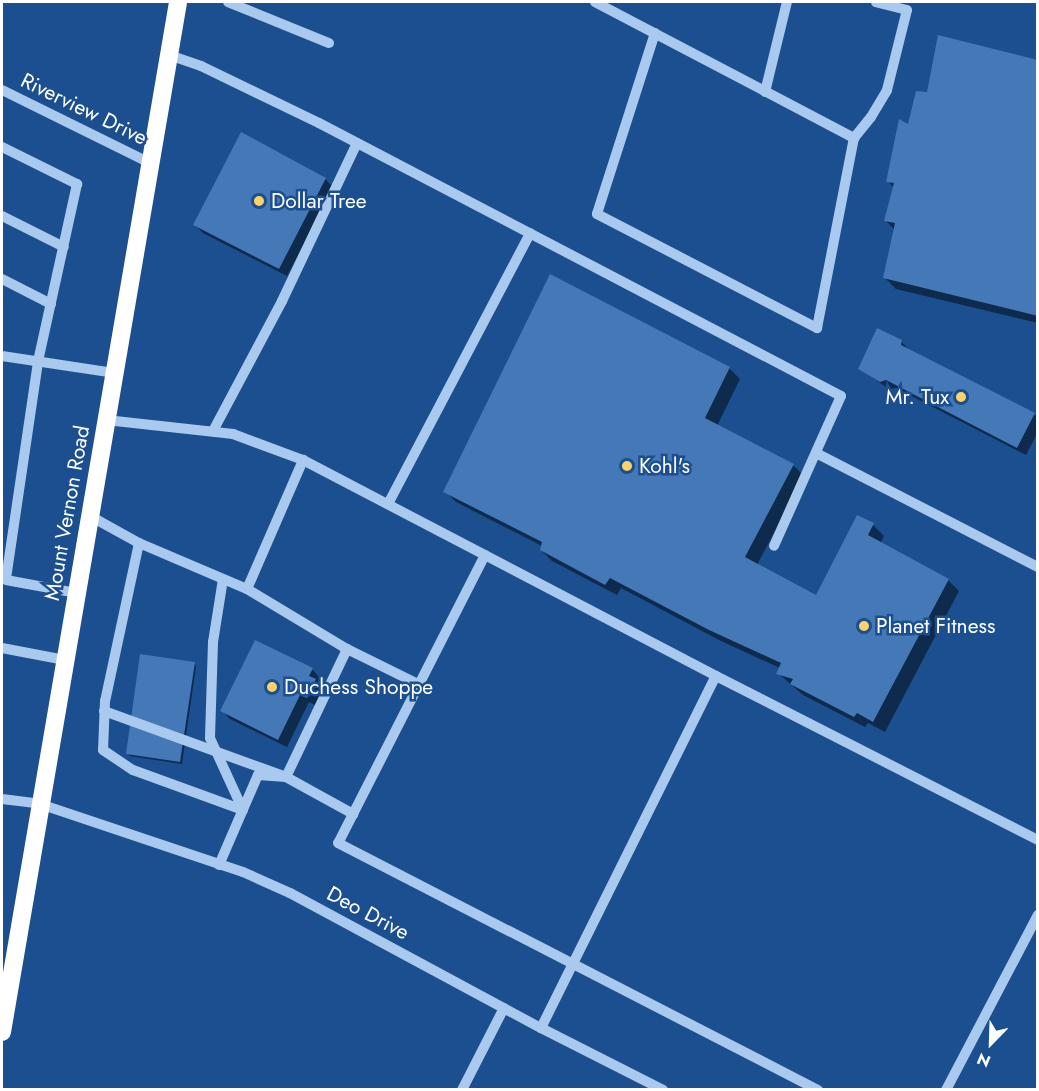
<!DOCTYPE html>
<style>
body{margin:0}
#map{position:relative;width:1039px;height:1091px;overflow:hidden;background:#1b4f8f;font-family:Jost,sans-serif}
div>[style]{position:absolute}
.shadow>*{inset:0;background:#0007}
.building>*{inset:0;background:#4478b7}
.minor>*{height:10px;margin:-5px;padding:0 5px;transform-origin:5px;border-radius:5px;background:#a9c9ee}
.highway>*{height:18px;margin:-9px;padding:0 9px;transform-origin:9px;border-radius:9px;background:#fff}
.dots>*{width:16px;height:16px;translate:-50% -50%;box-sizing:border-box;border:3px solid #1b4f8f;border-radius:50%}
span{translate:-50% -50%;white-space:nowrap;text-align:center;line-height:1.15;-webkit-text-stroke:5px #1b4f8f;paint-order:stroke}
.street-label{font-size:21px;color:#fff}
.poi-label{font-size:21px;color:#fff}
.left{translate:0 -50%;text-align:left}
.right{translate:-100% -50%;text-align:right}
.frame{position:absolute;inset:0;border:3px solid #fff;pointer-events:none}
.north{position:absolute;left:961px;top:1013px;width:60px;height:60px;-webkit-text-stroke:4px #1b4f8f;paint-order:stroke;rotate:203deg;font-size:16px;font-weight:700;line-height:24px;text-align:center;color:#fff}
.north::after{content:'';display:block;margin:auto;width:21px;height:27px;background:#fff;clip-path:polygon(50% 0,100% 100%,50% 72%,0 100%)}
</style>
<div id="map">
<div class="shadow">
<div style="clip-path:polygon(1038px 61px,1038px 323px,896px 289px,885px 278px,895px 230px,886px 221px,894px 188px,888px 181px,909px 127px,928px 93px)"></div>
<div style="clip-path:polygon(325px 179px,333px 187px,287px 276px,203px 233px,195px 225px)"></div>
<div style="clip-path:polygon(901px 341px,909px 350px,1034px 414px,1038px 418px,1038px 432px,1026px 455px,896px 388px,889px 389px,860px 369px)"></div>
<div style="clip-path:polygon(729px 368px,740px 379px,717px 426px,793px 465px,804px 476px,757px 565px,816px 597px,858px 517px,873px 525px,884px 536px,880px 544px,948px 580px,959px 591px,885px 732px,868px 723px,865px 727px,803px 695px,778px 673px,780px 668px,721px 641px,621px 588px,617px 595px,552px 561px,541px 550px,542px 546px,456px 502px,445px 491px)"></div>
<div style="clip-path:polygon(194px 663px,196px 666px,182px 764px,130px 756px,128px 754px)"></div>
<div style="clip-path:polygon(312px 669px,320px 678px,317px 683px,323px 689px,315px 705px,309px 702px,287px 747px,230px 719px,222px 710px)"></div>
</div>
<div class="building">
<div style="clip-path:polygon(938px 35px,1038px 60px,1038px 316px,883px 278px,895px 223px,884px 221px,894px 183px,886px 182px,899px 119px,908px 124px,916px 91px,927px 92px)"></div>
<div style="clip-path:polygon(241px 132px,326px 178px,279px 269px,193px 225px)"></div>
<div style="clip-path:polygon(550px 274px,730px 367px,705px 418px,794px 464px,745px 557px,816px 595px,857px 515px,874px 523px,868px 535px,949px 579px,873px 722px,857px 713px,854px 717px,790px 684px,793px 679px,776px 674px,781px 663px,709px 630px,610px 578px,605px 585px,540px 550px,542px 542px,443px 492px)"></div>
<div style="clip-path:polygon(877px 328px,902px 340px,901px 345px,1035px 413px,1017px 448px,886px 380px,880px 382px,858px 369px)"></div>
<div style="clip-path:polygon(255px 640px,313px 668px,309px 676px,316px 679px,307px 698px,300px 695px,278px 740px,220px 711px)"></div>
<div style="clip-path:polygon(140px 654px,195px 662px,180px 762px,126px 754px)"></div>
</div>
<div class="minor">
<div style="left:228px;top:2px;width:109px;rotate:22.1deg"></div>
<div style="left:595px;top:2px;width:293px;rotate:27.7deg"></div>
<div style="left:854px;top:138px;width:27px;rotate:-51deg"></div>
<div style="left:871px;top:117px;width:31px;rotate:-59deg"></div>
<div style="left:887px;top:90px;width:82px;rotate:-76deg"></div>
<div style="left:907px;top:10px;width:32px;rotate:-166deg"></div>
<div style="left:655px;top:33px;width:190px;rotate:107.8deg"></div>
<div style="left:597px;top:214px;width:248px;rotate:27.4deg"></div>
<div style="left:817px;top:328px;width:194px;rotate:-79deg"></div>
<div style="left:169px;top:55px;width:34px;rotate:19deg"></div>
<div style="left:201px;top:66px;width:131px;rotate:25.8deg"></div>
<div style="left:319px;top:123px;width:589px;rotate:27.61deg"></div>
<div style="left:841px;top:396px;width:164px;rotate:114.1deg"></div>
<div style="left:2px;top:90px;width:165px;rotate:26.3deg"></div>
<div style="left:765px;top:92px;width:93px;rotate:-76.3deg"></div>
<div style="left:2px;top:147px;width:84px;rotate:26.3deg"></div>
<div style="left:77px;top:184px;width:182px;rotate:102.4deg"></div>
<div style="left:38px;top:362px;width:220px;rotate:98.4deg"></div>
<div style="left:6px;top:580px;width:71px;rotate:10.5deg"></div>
<div style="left:2px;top:216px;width:69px;rotate:26.6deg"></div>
<div style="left:2px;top:279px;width:55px;rotate:27deg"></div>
<div style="left:2px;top:356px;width:113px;rotate:8.6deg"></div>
<div style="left:106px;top:420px;width:128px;rotate:6.3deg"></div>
<div style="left:233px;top:434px;width:75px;rotate:20.4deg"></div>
<div style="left:303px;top:460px;width:466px;rotate:27.6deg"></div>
<div style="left:716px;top:676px;width:361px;rotate:27deg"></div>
<div style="left:213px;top:431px;width:147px;rotate:-62deg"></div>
<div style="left:282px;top:301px;width:175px;rotate:-64.6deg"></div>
<div style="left:816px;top:453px;width:250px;rotate:27.2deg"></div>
<div style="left:388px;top:504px;width:306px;rotate:-62.3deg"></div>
<div style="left:90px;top:516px;width:56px;rotate:28.9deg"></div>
<div style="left:139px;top:543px;width:117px;rotate:23.1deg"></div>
<div style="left:247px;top:589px;width:117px;rotate:31deg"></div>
<div style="left:139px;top:543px;width:162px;rotate:102.1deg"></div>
<div style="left:105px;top:701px;width:49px;rotate:92.3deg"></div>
<div style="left:103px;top:750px;width:36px;rotate:34deg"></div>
<div style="left:133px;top:770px;width:117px;rotate:20deg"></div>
<div style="left:485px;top:555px;width:323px;rotate:117deg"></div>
<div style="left:338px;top:843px;width:540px;rotate:27.23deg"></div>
<div style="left:223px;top:579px;width:64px;rotate:99deg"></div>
<div style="left:213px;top:642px;width:96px;rotate:91.8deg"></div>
<div style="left:210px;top:738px;width:79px;rotate:65.4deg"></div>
<div style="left:247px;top:589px;width:141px;rotate:-66.5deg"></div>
<div style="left:2px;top:648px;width:64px;rotate:10.8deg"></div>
<div style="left:104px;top:711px;width:194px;rotate:19.9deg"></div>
<div style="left:286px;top:777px;width:142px;rotate:-64.5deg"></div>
<div style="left:347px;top:649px;width:79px;rotate:26.2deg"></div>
<div style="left:2px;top:799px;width:38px;rotate:7deg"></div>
<div style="left:40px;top:804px;width:214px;rotate:18.5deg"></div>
<div style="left:243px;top:872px;width:51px;rotate:24.1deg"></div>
<div style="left:290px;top:893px;width:285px;rotate:28.3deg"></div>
<div style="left:541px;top:1028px;width:137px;rotate:26.9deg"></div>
<div style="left:219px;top:865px;width:98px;rotate:-66.6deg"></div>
<div style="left:258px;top:775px;width:28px;rotate:4deg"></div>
<div style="left:286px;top:777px;width:77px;rotate:28.9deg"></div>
<div style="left:541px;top:1028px;width:393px;rotate:-63.6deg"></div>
<div style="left:462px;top:1090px;width:92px;rotate:-62.9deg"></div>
<div style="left:946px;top:1090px;width:198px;rotate:-62.3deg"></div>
</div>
<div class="highway">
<div style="left:2px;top:1032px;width:1045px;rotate:-80.3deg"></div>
</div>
<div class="dots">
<div style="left:259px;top:201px;background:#ffd166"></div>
<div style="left:961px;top:397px;background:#ffd166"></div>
<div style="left:627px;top:466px;background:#ffd166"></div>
<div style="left:864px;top:626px;background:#ffd166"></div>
<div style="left:272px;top:687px;background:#ffd166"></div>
</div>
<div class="street-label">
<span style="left:84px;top:109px;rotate:26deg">Riverview Drive</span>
<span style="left:67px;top:513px;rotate:-80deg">Mount Vernon Road</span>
<span style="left:368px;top:913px;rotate:28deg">Deo Drive</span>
</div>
<div class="poi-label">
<span class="left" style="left:271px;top:201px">Dollar Tree</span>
<span class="right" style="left:949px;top:397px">Mr. Tux</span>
<span class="left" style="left:639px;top:466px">Kohl's</span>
<span class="left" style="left:876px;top:626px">Planet Fitness</span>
<span class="left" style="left:284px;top:687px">Duchess Shoppe</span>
</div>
<div class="frame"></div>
<div class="north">N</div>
</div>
